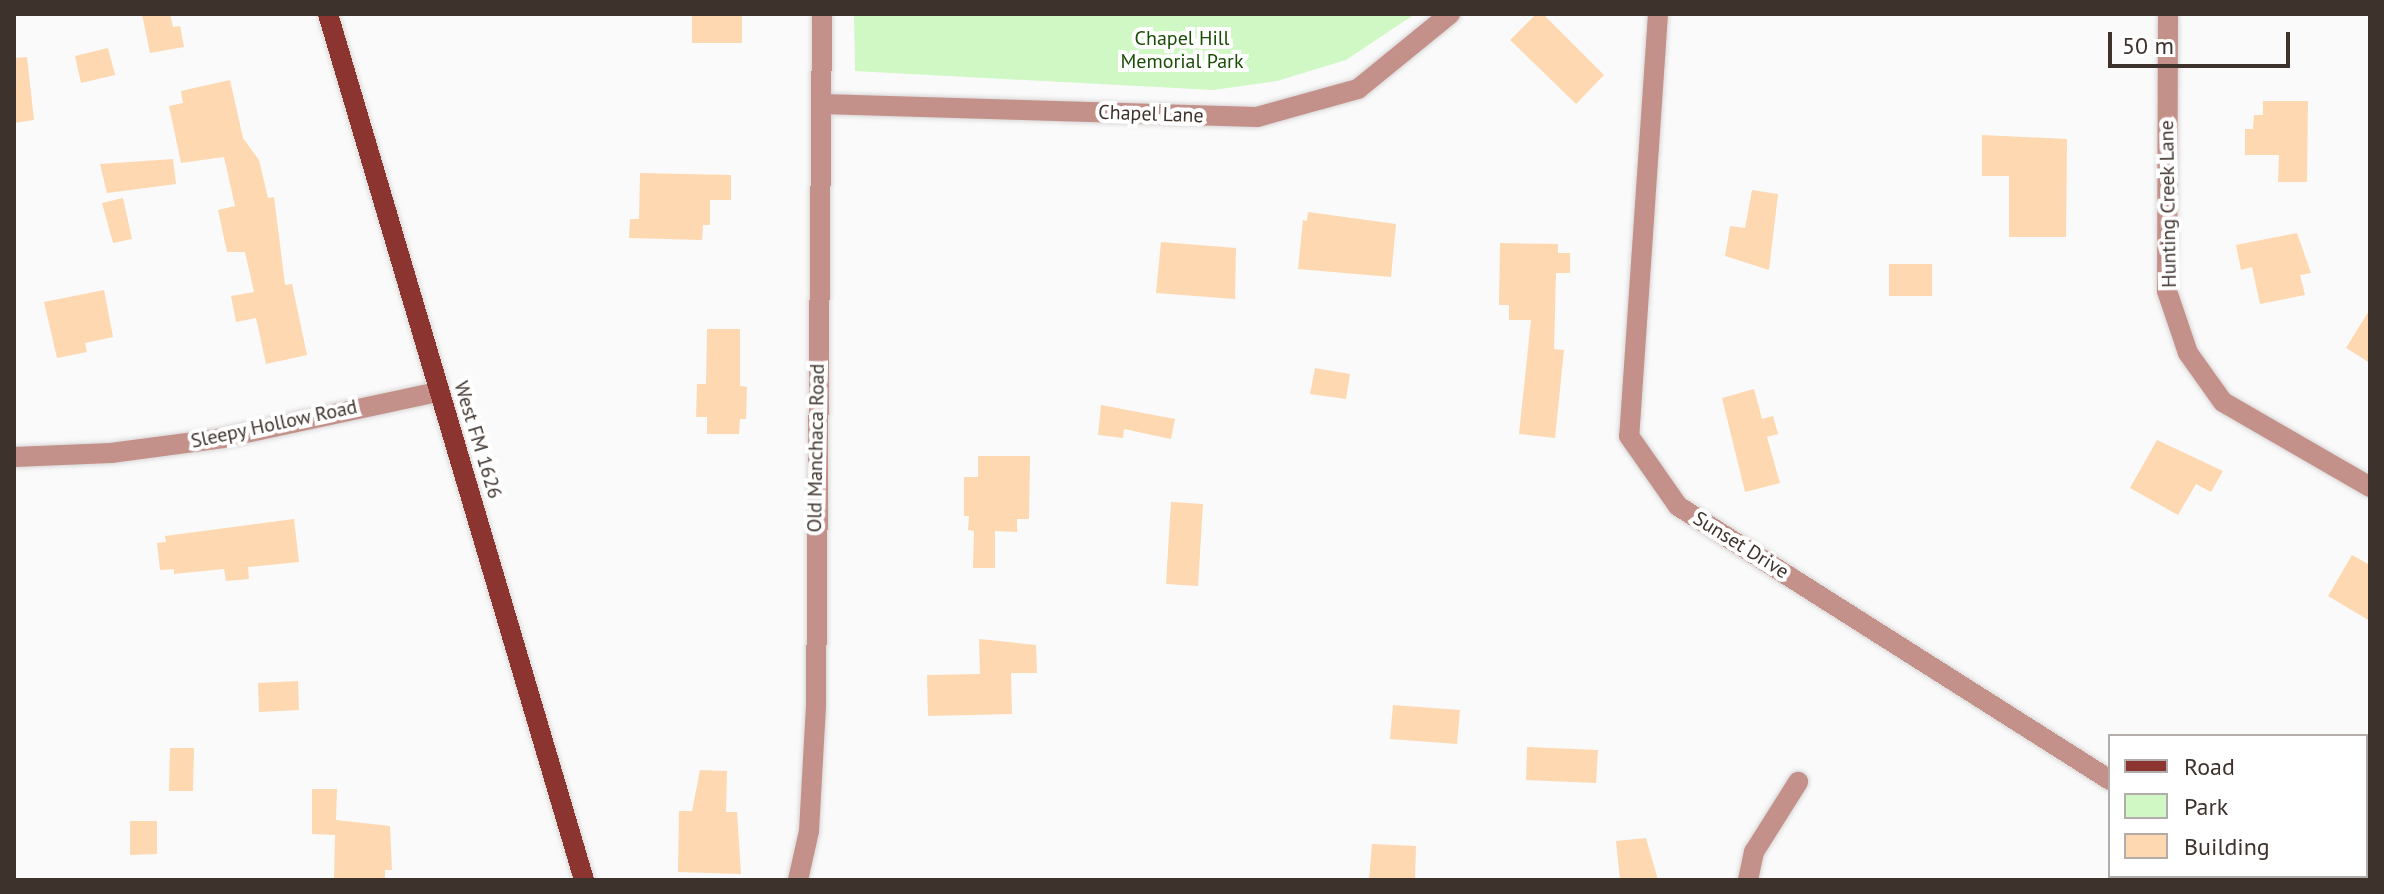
<!DOCTYPE html>
<style>
body{margin:0}
#map{position:relative;width:2384px;height:894px;overflow:hidden;background:#fafafa;font-family:"PT Sans",sans-serif}
div>[style]{position:absolute}
.green>*{inset:0;background:#cff8c4}
.building>*{inset:0;background:#fdd8b1}
.roads{filter:drop-shadow(0 0 2px #d8d6d5) drop-shadow(0 0 2px #d8d6d5)}
.minor>*{height:20px;margin:-10px;padding:0 10px;transform-origin:10px;border-radius:10px;background:#c4908a}
.major>*{height:20px;margin:-10px;padding:0 10px;transform-origin:10px;border-radius:10px;background:#8c342f}
span{translate:-50% -50%;white-space:nowrap;text-align:center;line-height:1.15;-webkit-text-stroke:8px #fff;paint-order:stroke}
.park-label{font-size:20px;color:#194c04}
.street-label{font-size:20px;color:#3e322c}
.frame{position:absolute;inset:0;border:16px solid #3e322c;pointer-events:none}
.legend{position:absolute;left:2108px;top:734px;width:260px;height:144px;box-sizing:border-box;background:#fff;border:2px solid #b2adab;margin:0;padding:10px 14px;list-style:none;font-size:24px;color:#3e322c}
.legend li{display:flex;align-items:center;gap:16px;height:40px}
.legend b{width:40px;border:2px solid #b2adab}
.scale{position:absolute;left:2108px;top:32px;width:182px;height:36px;box-sizing:border-box;border:4px solid #3e322c;border-top:0;padding-left:10px;font-size:24px;line-height:28px;white-space:nowrap;color:#3e322c;-webkit-text-stroke:6px #fff;paint-order:stroke}
</style>
<div id="map">
<div class="green">
<div style="clip-path:polygon(854px 14px,1415px 14px,1346px 60px,1277px 81px,1213px 90px,855px 71px)"></div>
</div>
<div class="building">
<div style="clip-path:polygon(142px 14px,170px 14px,173px 27px,180px 26px,184px 47px,150px 53px)"></div>
<div style="clip-path:polygon(692px 14px,742px 14px,742px 43px,692px 43px)"></div>
<div style="clip-path:polygon(1536px 14px,1543px 14px,1604px 75px,1576px 104px,1510px 40px)"></div>
<div style="clip-path:polygon(108px 48px,115px 75px,81px 83px,75px 56px)"></div>
<div style="clip-path:polygon(27px 57px,34px 120px,14px 123px,14px 58px)"></div>
<div style="clip-path:polygon(230px 80px,243px 138px,259px 160px,268px 198px,274px 197px,285px 285px,292px 284px,307px 355px,266px 364px,256px 318px,236px 322px,231px 296px,254px 292px,245px 252px,227px 252px,218px 210px,235px 206px,224px 157px,181px 163px,169px 106px,183px 103px,181px 91px)"></div>
<div style="clip-path:polygon(2263px 101px,2308px 101px,2307px 182px,2278px 182px,2279px 155px,2245px 155px,2245px 129px,2253px 129px,2254px 115px,2263px 115px)"></div>
<div style="clip-path:polygon(1982px 135px,2067px 139px,2066px 237px,2009px 237px,2009px 176px,1982px 176px)"></div>
<div style="clip-path:polygon(173px 159px,176px 184px,107px 193px,100px 164px)"></div>
<div style="clip-path:polygon(640px 173px,731px 175px,731px 200px,710px 200px,710px 225px,703px 225px,702px 240px,629px 238px,630px 219px,639px 219px)"></div>
<div style="clip-path:polygon(1752px 190px,1778px 194px,1769px 270px,1725px 256px,1730px 226px,1745px 228px)"></div>
<div style="clip-path:polygon(123px 198px,132px 239px,113px 243px,102px 203px)"></div>
<div style="clip-path:polygon(1308px 212px,1396px 224px,1391px 277px,1298px 269px,1303px 220px,1307px 221px)"></div>
<div style="clip-path:polygon(2297px 233px,2311px 273px,2300px 275px,2305px 295px,2260px 304px,2252px 267px,2241px 270px,2236px 245px)"></div>
<div style="clip-path:polygon(1161px 242px,1236px 248px,1235px 299px,1156px 293px)"></div>
<div style="clip-path:polygon(1500px 243px,1558px 244px,1558px 253px,1570px 253px,1570px 273px,1556px 273px,1554px 349px,1564px 350px,1555px 438px,1519px 434px,1531px 320px,1509px 320px,1509px 305px,1499px 305px)"></div>
<div style="clip-path:polygon(1889px 264px,1932px 264px,1932px 296px,1889px 296px)"></div>
<div style="clip-path:polygon(104px 290px,113px 337px,85px 343px,87px 352px,57px 358px,44px 302px)"></div>
<div style="clip-path:polygon(2370px 309px,2370px 363px,2346px 348px)"></div>
<div style="clip-path:polygon(707px 329px,740px 329px,740px 386px,747px 387px,746px 419px,740px 419px,739px 434px,707px 434px,707px 417px,696px 417px,697px 384px,706px 384px)"></div>
<div style="clip-path:polygon(1315px 368px,1350px 374px,1346px 399px,1310px 394px)"></div>
<div style="clip-path:polygon(1754px 389px,1762px 419px,1773px 416px,1778px 434px,1767px 437px,1780px 483px,1745px 492px,1722px 398px)"></div>
<div style="clip-path:polygon(1101px 405px,1175px 419px,1171px 439px,1124px 429px,1123px 438px,1098px 435px)"></div>
<div style="clip-path:polygon(2157px 440px,2223px 471px,2211px 492px,2196px 484px,2178px 515px,2130px 488px)"></div>
<div style="clip-path:polygon(978px 456px,1030px 456px,1029px 519px,1017px 519px,1017px 532px,995px 531px,995px 568px,973px 568px,974px 531px,968px 530px,969px 516px,964px 516px,964px 477px,978px 477px)"></div>
<div style="clip-path:polygon(1171px 502px,1203px 504px,1198px 586px,1166px 584px)"></div>
<div style="clip-path:polygon(294px 519px,299px 562px,248px 567px,249px 579px,226px 581px,224px 569px,174px 574px,174px 569px,160px 570px,157px 543px,166px 542px,165px 536px)"></div>
<div style="clip-path:polygon(2352px 555px,2370px 565px,2370px 621px,2328px 596px)"></div>
<div style="clip-path:polygon(979px 639px,1036px 645px,1037px 673px,1011px 673px,1012px 714px,928px 716px,927px 675px,980px 674px)"></div>
<div style="clip-path:polygon(298px 681px,299px 710px,259px 712px,258px 683px)"></div>
<div style="clip-path:polygon(1393px 705px,1460px 710px,1457px 744px,1390px 739px)"></div>
<div style="clip-path:polygon(1527px 747px,1598px 750px,1596px 783px,1526px 780px)"></div>
<div style="clip-path:polygon(170px 748px,194px 748px,193px 791px,169px 791px)"></div>
<div style="clip-path:polygon(700px 770px,727px 771px,726px 812px,737px 812px,741px 874px,678px 872px,679px 811px,692px 811px)"></div>
<div style="clip-path:polygon(312px 789px,337px 789px,336px 820px,390px 826px,392px 870px,385px 870px,385px 880px,334px 880px,335px 835px,312px 834px)"></div>
<div style="clip-path:polygon(130px 821px,157px 821px,157px 854px,130px 855px)"></div>
<div style="clip-path:polygon(1646px 838px,1658px 880px,1620px 880px,1616px 841px)"></div>
<div style="clip-path:polygon(1372px 844px,1416px 846px,1415px 880px,1369px 880px)"></div>
</div>
<div class="roads">
<div class="minor">
<div style="left:1658px;top:14px;width:423px;rotate:93.9deg"></div>
<div style="left:1629px;top:436px;width:85px;rotate:55deg"></div>
<div style="left:1678px;top:506px;width:512px;rotate:32.39deg"></div>
<div style="left:2168px;top:14px;width:277px;rotate:90.2deg"></div>
<div style="left:2167px;top:291px;width:65px;rotate:71.3deg"></div>
<div style="left:2188px;top:353px;width:60px;rotate:54.5deg"></div>
<div style="left:2223px;top:402px;width:170px;rotate:30deg"></div>
<div style="left:822px;top:104px;width:435px;rotate:1.7deg"></div>
<div style="left:1257px;top:117px;width:105px;rotate:-15.5deg"></div>
<div style="left:1358px;top:89px;width:119px;rotate:-39.2deg"></div>
<div style="left:14px;top:457px;width:97px;rotate:-2.4deg"></div>
<div style="left:111px;top:453px;width:113px;rotate:-7.6deg"></div>
<div style="left:223px;top:438px;width:220px;rotate:-12.1deg"></div>
<div style="left:2256px;top:876px;width:7px;rotate:34deg"></div>
<div style="left:798px;top:880px;width:50px;rotate:-77.3deg"></div>
<div style="left:809px;top:831px;width:127px;rotate:-86.8deg"></div>
<div style="left:816px;top:704px;width:690px;rotate:-89.5deg"></div>
<div style="left:1748px;top:880px;width:29px;rotate:-78deg"></div>
<div style="left:1754px;top:852px;width:83px;rotate:-57.8deg"></div>
</div>
<div class="major">
<div style="left:328px;top:14px;width:903px;rotate:73.53deg"></div>
</div>
</div>
<div class="park-label">
<span style="left:1182px;top:50px">Chapel Hill<br>Memorial Park</span>
</div>
<div class="street-label">
<span style="left:1151px;top:114px;rotate:2deg">Chapel Lane</span>
<span style="left:2168px;top:204px;rotate:-91deg">Hunting Creek Lane</span>
<span style="left:274px;top:424px;rotate:-12deg">Sleepy Hollow Road</span>
<span style="left:478px;top:440px;rotate:73deg">West FM 1626</span>
<span style="left:816px;top:448px;rotate:-89deg">Old Manchaca Road</span>
<span style="left:1741px;top:545px;rotate:32deg">Sunset Drive</span>
</div>
<div class="frame"></div>
<ul class="legend">
<li><b style="height:10px;background:#8c342f"></b>Road</li>
<li><b style="height:22px;background:#cff8c4"></b>Park</li>
<li><b style="height:22px;background:#fdd8b1"></b>Building</li>
</ul>
<div class="scale">50 m</div>
</div>
